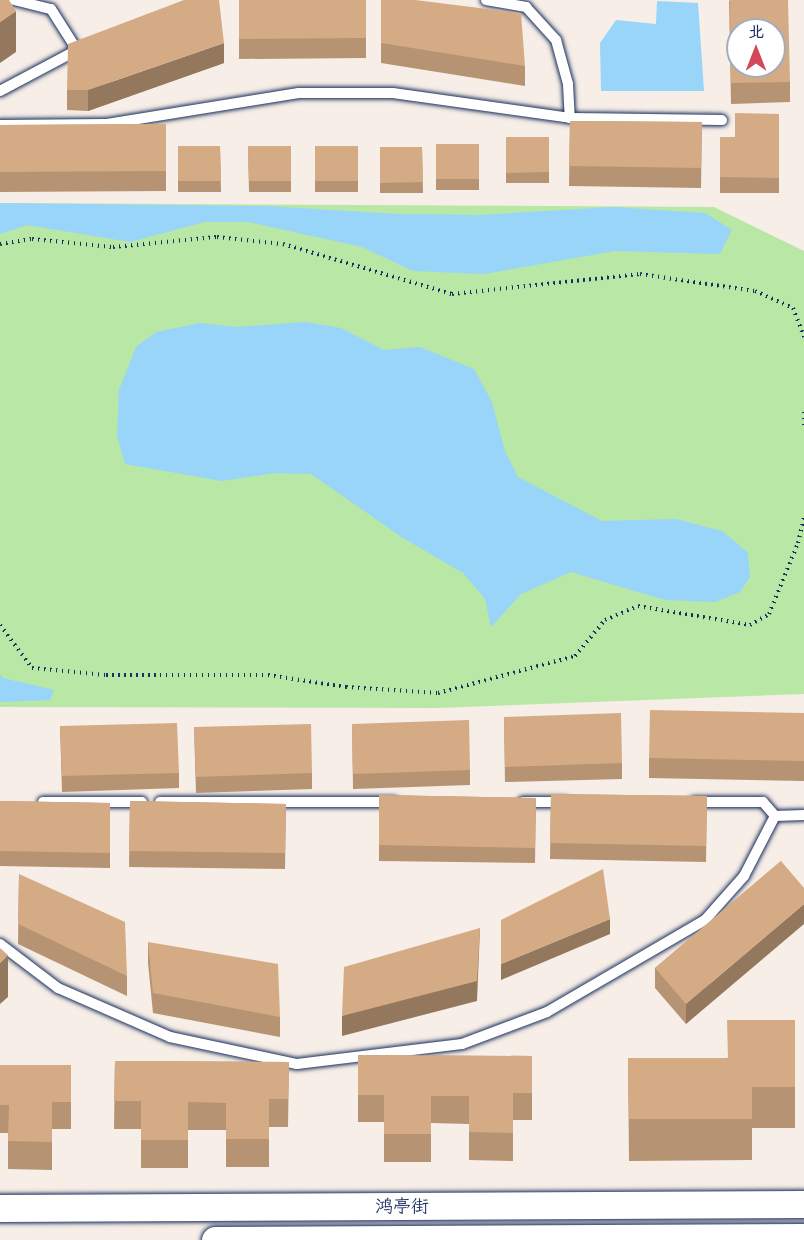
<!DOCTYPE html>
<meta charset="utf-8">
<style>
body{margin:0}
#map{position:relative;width:804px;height:1240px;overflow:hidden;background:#f6eee7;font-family:Sriracha,"LXGW WenKai TC",sans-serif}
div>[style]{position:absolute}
.green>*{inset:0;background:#b8e7a6}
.water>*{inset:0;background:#98d5f9}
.path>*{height:4px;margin-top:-2px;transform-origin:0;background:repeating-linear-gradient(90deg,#1b2f5e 0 1.5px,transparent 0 6px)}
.roads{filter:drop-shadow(0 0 2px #1b2f5e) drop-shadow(0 0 2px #1b2f5e)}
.service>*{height:10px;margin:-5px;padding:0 5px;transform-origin:5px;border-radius:5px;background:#fff}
.tertiary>*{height:27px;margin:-13.5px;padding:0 13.5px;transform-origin:13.5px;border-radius:13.5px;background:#fff}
.wall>*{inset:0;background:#b69372}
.shaded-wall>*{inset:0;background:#94785d}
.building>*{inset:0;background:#d4ab85}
span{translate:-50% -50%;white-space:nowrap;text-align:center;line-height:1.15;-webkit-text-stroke:4.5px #fff;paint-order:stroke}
.street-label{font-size:18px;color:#1b2f5e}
.north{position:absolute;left:726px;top:18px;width:60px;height:60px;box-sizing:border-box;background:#fff;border:2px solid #a4acbf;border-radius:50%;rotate:0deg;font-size:16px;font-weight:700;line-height:24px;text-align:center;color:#1b2f5e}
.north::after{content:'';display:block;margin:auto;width:21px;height:27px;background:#d1495b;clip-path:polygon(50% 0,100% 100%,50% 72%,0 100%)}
</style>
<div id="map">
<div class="green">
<div style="clip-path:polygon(0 203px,714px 207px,804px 251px,804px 694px,437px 708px,0 707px)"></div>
</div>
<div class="water">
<div style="clip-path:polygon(657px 1px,698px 3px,704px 91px,601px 91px,600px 43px,616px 20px,656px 24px)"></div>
<div style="clip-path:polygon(0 203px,266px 206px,397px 214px,479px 215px,613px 207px,705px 213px,732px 230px,720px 254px,615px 251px,484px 274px,413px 271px,362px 247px,248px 222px,205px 222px,130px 242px,27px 225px,0 234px)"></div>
<div style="clip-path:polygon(305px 322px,341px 328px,384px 350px,420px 347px,474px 369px,492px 402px,505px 451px,518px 477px,602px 521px,676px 519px,722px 531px,748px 553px,750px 577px,740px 592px,715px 602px,665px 600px,571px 572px,521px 594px,491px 627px,485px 599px,463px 573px,403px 538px,311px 474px,275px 473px,222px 481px,125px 464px,117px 436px,119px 390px,136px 347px,156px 332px,200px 323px,237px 327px)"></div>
<div style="clip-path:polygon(0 675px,3px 678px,54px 690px,50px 700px,0 702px)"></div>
</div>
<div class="path">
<div style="left:0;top:244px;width:32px;rotate:-9deg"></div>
<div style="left:32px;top:239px;width:81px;rotate:5.6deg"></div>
<div style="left:113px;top:247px;width:104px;rotate:-5.5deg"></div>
<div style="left:217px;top:237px;width:66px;rotate:6.1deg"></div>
<div style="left:283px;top:244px;width:176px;rotate:16.5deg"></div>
<div style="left:452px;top:294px;width:189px;rotate:-6.1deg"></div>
<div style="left:640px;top:274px;width:116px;rotate:8.4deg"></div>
<div style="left:755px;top:291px;width:42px;rotate:24.1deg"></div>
<div style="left:793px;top:308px;width:31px;rotate:69deg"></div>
<div style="left:804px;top:412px;width:15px;rotate:90deg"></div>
<div style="left:0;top:625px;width:54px;rotate:53.3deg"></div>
<div style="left:32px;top:668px;width:74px;rotate:5.4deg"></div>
<div style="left:106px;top:675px;width:162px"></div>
<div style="left:268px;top:675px;width:79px;rotate:8.7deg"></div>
<div style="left:346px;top:687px;width:92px;rotate:3.7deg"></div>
<div style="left:438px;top:693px;width:142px;rotate:-15.1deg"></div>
<div style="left:575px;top:656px;width:47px;rotate:-50.2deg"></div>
<div style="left:605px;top:620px;width:36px;rotate:-23deg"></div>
<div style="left:638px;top:606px;width:114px;rotate:9.6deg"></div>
<div style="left:750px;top:625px;width:22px;rotate:-30deg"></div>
<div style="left:769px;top:614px;width:77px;rotate:-67.8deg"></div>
<div style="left:798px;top:543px;width:27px;rotate:-77deg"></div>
</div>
<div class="roads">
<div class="service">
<div style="left:14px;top:0;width:38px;rotate:14deg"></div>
<div style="left:51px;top:9px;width:49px;rotate:57.6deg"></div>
<div style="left:486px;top:0;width:41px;rotate:9.9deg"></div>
<div style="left:526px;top:7px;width:45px;rotate:47.7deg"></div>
<div style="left:556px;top:40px;width:46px;rotate:74.7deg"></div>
<div style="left:568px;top:84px;width:34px;rotate:87deg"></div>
<div style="left:0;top:91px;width:89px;rotate:-28deg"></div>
<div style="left:0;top:125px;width:107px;rotate:-0.5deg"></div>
<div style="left:107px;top:124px;width:194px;rotate:-9.2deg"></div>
<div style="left:299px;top:93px;width:94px"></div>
<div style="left:393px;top:93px;width:179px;rotate:8deg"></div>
<div style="left:570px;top:118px;width:152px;rotate:0.8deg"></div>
<div style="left:43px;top:802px;width:99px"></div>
<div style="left:160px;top:802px;width:234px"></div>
<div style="left:523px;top:802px;width:42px"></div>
<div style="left:694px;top:802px;width:69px"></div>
<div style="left:763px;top:802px;width:18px;rotate:49deg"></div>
<div style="left:0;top:944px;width:73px;rotate:37.2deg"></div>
<div style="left:58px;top:988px;width:122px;rotate:23.6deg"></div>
<div style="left:170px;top:1037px;width:130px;rotate:12deg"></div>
<div style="left:297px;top:1064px;width:166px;rotate:-6.9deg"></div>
<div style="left:462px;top:1044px;width:91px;rotate:-20.6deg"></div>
<div style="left:547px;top:1012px;width:183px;rotate:-30.2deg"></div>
<div style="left:705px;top:920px;width:59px;rotate:-48.4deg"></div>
<div style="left:744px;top:876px;width:68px;rotate:-62.7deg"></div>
<div style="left:775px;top:816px;width:29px;rotate:-2deg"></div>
</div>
<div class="tertiary">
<div style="left:0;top:1208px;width:804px;rotate:-0.29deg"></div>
<div style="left:215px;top:1240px;width:589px;rotate:-0.29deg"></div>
</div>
</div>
<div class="wall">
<div style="clip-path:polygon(239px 0,366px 0,366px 58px,239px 59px)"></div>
<div style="clip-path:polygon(381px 0,525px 66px,525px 86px,381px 63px)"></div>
<div style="clip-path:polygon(729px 0,790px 82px,790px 102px,731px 104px)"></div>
<div style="clip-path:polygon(224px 63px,88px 111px,67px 110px,67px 90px)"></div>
<div style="clip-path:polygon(779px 114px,779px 193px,720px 193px,720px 137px,735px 137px)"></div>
<div style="clip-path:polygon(570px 121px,702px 122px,701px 188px,569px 186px)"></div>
<div style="clip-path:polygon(166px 124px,166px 191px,0 192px,0 125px)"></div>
<div style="clip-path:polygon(506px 137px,549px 137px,549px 183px,506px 183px)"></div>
<div style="clip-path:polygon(436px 144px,479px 144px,479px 190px,436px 190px)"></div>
<div style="clip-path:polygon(178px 146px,220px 146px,221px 192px,178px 192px)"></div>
<div style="clip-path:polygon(248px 146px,291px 146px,291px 192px,249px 192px)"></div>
<div style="clip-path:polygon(315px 146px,358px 146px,358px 192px,315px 192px)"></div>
<div style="clip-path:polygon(380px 147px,422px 147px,423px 193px,380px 193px)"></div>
<div style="clip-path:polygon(804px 713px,804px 781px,649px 778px,649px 758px)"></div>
<div style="clip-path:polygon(504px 717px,622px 763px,622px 779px,505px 782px)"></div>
<div style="clip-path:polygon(352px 724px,470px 770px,470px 785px,353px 789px)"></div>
<div style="clip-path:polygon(60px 726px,179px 773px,179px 788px,62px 792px)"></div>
<div style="clip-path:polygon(194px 727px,312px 773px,312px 789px,196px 793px)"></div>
<div style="clip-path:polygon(551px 794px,707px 796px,706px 862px,550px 859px)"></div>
<div style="clip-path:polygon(379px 795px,536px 798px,535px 863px,379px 861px)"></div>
<div style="clip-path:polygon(0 801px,110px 803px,110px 868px,0 866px)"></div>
<div style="clip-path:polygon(130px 801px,286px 804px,285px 869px,129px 867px)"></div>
<div style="clip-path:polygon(781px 861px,686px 1024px,655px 988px,655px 968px)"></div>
<div style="clip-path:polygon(19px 874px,127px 976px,127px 996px,18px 944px)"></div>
<div style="clip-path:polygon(148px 942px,280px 1017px,280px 1037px,153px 1013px,148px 963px)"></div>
<div style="clip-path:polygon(795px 1020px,795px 1128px,752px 1128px,752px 1160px,629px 1161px,628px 1058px,727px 1058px)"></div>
<div style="clip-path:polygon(358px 1055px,532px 1056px,532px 1120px,513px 1120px,513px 1161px,469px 1160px,469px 1124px,431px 1123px,431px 1162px,384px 1162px,384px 1122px,358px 1122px)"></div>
<div style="clip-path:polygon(115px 1061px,289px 1062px,288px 1127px,269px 1127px,269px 1167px,226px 1167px,226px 1130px,188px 1130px,188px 1168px,141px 1168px,141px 1129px,114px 1129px)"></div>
<div style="clip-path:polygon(0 1065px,71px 1065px,71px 1129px,52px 1129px,52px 1170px,8px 1169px,8px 1133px,0 1133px)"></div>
</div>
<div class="shaded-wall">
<div style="clip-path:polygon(16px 11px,16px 52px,0 63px,0 22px)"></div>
<div style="clip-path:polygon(224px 43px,224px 63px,88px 111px,88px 90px)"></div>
<div style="clip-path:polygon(804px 904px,804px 924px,686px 1024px,686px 1004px)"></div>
<div style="clip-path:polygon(610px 919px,610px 934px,501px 980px,501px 964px)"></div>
<div style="clip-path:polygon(480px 928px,477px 1001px,342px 1036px,342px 1016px)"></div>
<div style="clip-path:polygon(8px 955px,8px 997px,0 1004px,0 963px)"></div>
</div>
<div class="building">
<div style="clip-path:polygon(0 0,9px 0,16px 11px,0 22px)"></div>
<div style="clip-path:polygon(184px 0,219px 0,224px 43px,88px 90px,67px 90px,68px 44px)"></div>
<div style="clip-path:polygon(239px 0,366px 0,366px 38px,239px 39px)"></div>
<div style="clip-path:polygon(381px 0,415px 0,521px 13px,525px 66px,381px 43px)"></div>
<div style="clip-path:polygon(evenodd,730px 0,788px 0,790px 82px,731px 83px,730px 0,738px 30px,774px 30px,774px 66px,738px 66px,738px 30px)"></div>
<div style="clip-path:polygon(735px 113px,779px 114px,779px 178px,720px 177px,720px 137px,735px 137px)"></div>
<div style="clip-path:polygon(570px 121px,702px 122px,701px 168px,569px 166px)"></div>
<div style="clip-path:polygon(166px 124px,166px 171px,0 172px,0 125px)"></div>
<div style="clip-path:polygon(506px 137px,549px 137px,549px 172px,506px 173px)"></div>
<div style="clip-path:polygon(436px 144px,479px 144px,479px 179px,436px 179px)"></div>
<div style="clip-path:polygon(178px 146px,220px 146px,221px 181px,178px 181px)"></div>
<div style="clip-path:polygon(248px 146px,291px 146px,291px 181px,249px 181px)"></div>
<div style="clip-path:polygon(315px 146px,358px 146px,358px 181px,315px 181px)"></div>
<div style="clip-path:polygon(380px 147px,422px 147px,423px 182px,380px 183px)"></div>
<div style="clip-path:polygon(650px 710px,804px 713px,804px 761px,649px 758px)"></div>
<div style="clip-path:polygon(621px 713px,622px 763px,505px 767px,504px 717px)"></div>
<div style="clip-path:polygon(469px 720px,470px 770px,353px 774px,352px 724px)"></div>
<div style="clip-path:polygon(177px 723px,179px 773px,62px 776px,60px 726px)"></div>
<div style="clip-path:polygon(311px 724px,312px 773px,196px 777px,194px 727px)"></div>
<div style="clip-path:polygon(551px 794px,707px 796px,706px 846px,550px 843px)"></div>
<div style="clip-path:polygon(379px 795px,536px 798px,535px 848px,379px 845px)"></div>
<div style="clip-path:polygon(0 801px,110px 803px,110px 853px,0 851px)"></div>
<div style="clip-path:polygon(130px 801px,286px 804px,285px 853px,129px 851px)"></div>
<div style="clip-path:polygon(781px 861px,804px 888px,804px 904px,686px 1004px,655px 968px)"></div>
<div style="clip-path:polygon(603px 869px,610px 919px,501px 964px,501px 920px)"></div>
<div style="clip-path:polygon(19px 874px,125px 922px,127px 976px,18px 924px)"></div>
<div style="clip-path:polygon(480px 928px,477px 981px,342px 1016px,344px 967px)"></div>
<div style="clip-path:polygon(148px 942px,278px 964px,280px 1017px,153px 993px)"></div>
<div style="clip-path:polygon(0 948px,8px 955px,0 963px)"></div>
<div style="clip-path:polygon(727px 1020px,795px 1020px,795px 1087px,752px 1087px,752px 1119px,629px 1119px,628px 1058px,728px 1058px)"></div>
<div style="clip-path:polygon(358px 1055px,532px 1056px,532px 1093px,513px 1093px,513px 1133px,469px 1132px,469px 1096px,431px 1096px,431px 1134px,384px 1134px,384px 1095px,358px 1095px)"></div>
<div style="clip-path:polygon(115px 1061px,289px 1062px,288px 1099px,269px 1099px,269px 1139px,226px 1139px,226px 1103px,188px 1102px,188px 1140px,141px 1140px,141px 1101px,114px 1101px)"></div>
<div style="clip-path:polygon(0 1065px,71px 1065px,71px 1102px,52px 1102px,52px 1142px,8px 1141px,9px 1105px,0 1105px)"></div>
</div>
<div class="street-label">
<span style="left:402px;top:1206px">鸿亭街</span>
</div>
<div class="north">北</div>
</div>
